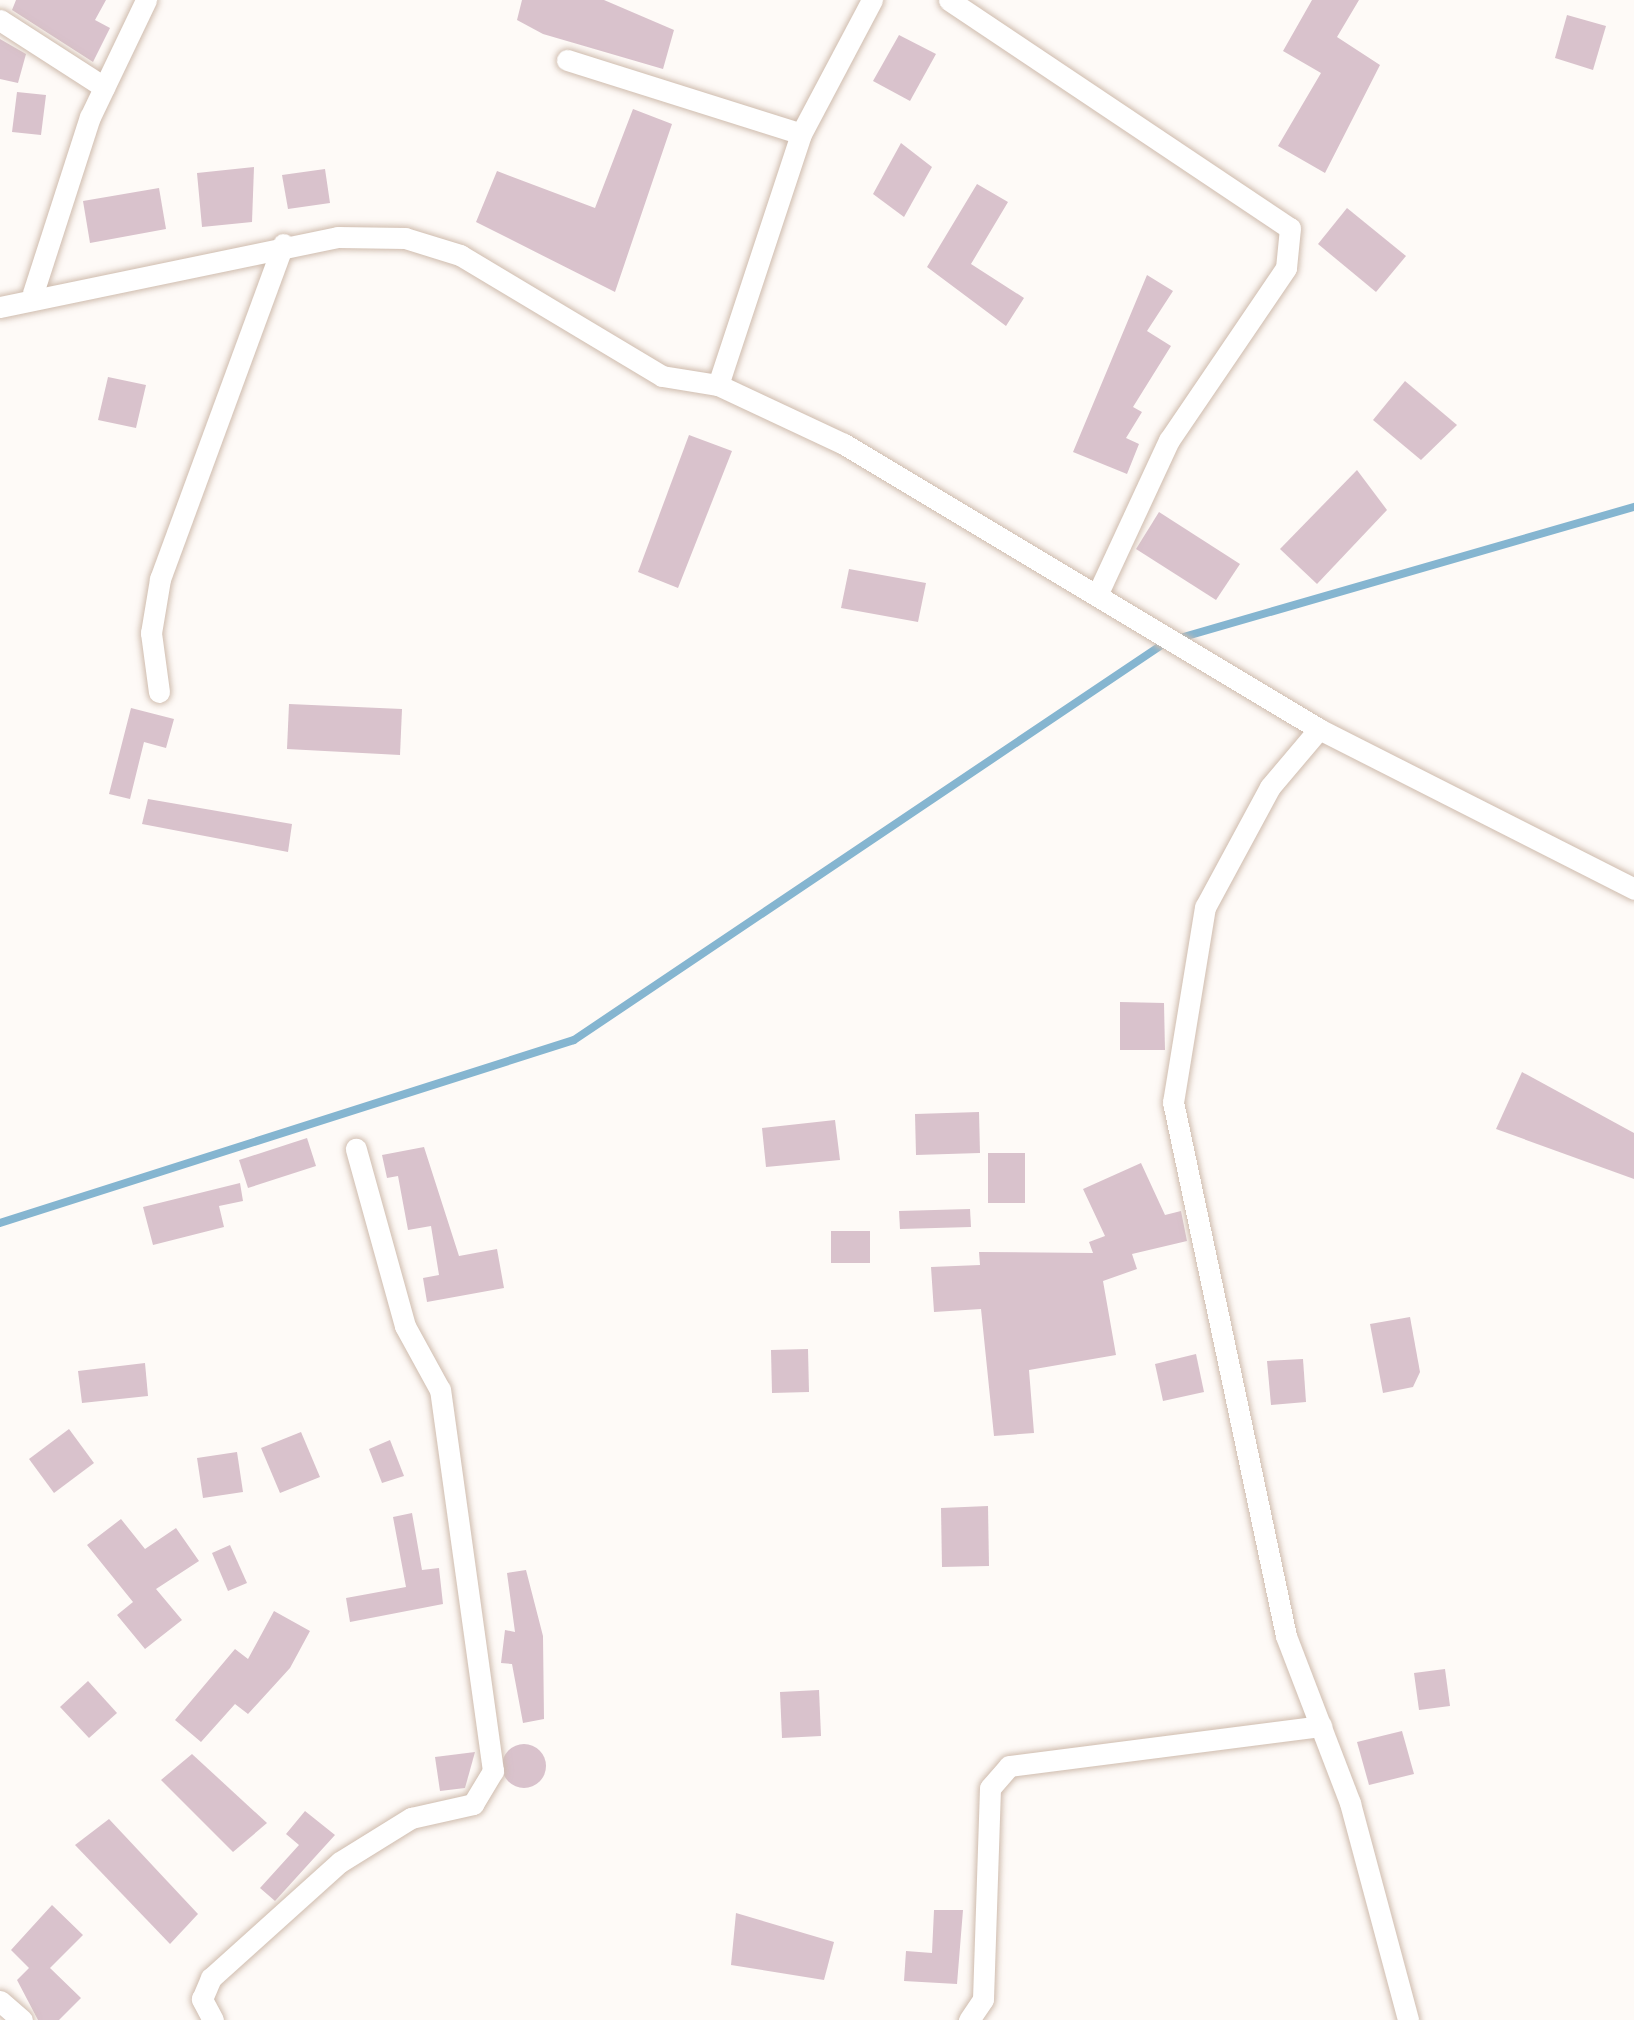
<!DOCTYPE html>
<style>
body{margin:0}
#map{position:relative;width:1634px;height:2020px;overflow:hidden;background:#fefaf7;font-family:"Noto Sans",sans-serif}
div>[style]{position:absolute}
.stream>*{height:8px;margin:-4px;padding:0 4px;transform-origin:4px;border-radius:4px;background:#85b5d0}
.building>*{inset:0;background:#d9c2cc}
.round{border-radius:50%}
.roads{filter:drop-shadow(0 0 3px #cfbcae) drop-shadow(0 0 3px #cfbcae)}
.street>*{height:21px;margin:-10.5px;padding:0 10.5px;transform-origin:10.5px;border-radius:10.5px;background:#fff}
span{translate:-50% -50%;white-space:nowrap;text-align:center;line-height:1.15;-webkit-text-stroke:12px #fefaf7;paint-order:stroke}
</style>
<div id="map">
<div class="stream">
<div style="left:1180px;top:638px;width:473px;rotate:-16.1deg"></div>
<div style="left:0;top:1223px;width:602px;rotate:-17.68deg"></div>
<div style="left:574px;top:1040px;width:713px;rotate:-33.91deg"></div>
</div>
<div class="building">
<div style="clip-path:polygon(16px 0,106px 0,95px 20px,110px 28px,93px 62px,12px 10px)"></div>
<div style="clip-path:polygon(522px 0,604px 0,674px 30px,663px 69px,543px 34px,517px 20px)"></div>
<div style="clip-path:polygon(1312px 0,1359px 0,1337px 37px,1380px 65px,1325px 173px,1278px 146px,1321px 73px,1283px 51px)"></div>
<div style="clip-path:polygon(1567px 15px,1606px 26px,1593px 70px,1555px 58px)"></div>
<div style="clip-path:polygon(899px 35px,936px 54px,910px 101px,873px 81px)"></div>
<div style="clip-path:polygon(0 39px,26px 54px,18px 83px,0 79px)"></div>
<div style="clip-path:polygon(17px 92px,46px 95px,41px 135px,12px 132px)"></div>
<div style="clip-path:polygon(633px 109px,672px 124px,615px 292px,476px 222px,497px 171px,595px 208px)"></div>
<div style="clip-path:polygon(901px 143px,932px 167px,904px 217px,873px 194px)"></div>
<div style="clip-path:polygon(254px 167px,252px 222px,202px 227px,197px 173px)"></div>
<div style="clip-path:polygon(325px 169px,330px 203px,288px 209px,282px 175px)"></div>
<div style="clip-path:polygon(977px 184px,1008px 202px,971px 264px,1024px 298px,1006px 326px,927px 267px)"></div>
<div style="clip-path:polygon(159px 188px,166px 229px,90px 243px,83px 201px)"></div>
<div style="clip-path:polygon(1347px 208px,1406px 256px,1376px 292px,1318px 244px)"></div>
<div style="clip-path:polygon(1147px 275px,1173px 291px,1147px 331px,1171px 346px,1133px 407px,1142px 412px,1126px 438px,1139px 444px,1127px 474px,1073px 452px)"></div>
<div style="clip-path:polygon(108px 377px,146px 385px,136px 428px,98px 420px)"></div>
<div style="clip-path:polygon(1405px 381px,1457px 425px,1421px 460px,1373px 420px)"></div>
<div style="clip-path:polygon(689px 435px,732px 451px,678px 588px,638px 572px)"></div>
<div style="clip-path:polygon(1357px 470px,1387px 510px,1317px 584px,1280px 549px)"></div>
<div style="clip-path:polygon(1159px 512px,1240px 564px,1216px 600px,1136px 549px)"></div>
<div style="clip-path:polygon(849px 569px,926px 583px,918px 622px,841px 608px)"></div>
<div style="clip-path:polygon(289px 704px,402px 709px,400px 755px,287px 749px)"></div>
<div style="clip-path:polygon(131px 708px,174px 719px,166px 748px,144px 742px,130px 799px,109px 794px)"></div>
<div style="clip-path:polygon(148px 799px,292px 824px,288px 852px,142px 824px)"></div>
<div style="clip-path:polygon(1120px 1002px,1164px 1003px,1165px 1050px,1120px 1050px)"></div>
<div style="clip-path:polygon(1522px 1072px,1634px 1133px,1634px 1179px,1496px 1129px)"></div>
<div style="clip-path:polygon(979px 1112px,980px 1153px,916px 1155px,915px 1114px)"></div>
<div style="clip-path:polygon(835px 1120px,840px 1160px,766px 1167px,762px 1128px)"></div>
<div style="clip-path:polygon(307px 1138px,316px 1166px,248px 1188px,239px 1160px)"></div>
<div style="clip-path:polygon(424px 1147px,459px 1256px,497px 1249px,504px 1288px,427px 1302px,423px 1278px,439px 1275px,431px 1226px,408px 1230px,398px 1176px,387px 1178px,382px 1155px)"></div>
<div style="clip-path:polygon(988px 1153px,1025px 1153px,1025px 1203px,988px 1203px)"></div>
<div style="clip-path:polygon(1141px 1163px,1165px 1215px,1181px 1211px,1187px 1241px,1132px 1254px,1137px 1269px,1103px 1281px,1116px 1355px,1029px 1370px,1034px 1433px,994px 1436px,981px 1309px,934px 1312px,931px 1267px,980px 1265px,979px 1252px,1093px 1253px,1089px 1242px,1105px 1236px,1083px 1189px)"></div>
<div style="clip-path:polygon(240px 1183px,243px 1201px,219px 1206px,224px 1227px,153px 1245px,143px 1207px)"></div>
<div style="clip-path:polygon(970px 1209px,971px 1227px,900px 1229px,899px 1211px)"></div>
<div style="clip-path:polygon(831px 1231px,870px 1231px,870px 1263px,831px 1263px)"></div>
<div style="clip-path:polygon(1410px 1317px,1420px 1372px,1413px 1387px,1383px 1393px,1370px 1324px)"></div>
<div style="clip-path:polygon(808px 1349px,809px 1392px,772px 1393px,771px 1350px)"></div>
<div style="clip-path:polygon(1196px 1354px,1204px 1392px,1163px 1401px,1155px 1364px)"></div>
<div style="clip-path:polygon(1303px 1359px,1306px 1402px,1271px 1405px,1267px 1361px)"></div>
<div style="clip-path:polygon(145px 1363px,148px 1396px,82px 1403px,78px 1371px)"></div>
<div style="clip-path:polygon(69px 1429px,94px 1463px,54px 1493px,29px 1459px)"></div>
<div style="clip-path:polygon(301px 1432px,320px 1477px,280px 1493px,261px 1448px)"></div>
<div style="clip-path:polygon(390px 1440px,404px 1476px,382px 1483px,369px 1449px)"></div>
<div style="clip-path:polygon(237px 1452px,243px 1492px,203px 1498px,197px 1458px)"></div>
<div style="clip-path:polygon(988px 1506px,989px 1566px,942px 1567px,941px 1508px)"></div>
<div style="clip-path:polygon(412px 1513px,422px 1570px,439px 1568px,443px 1604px,350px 1622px,346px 1598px,406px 1587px,393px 1517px)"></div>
<div style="clip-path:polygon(121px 1519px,145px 1549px,176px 1528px,199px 1561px,156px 1589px,182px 1620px,145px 1649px,117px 1615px,133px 1602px,87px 1545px)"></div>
<div style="clip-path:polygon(230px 1545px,247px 1583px,228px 1591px,212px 1553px)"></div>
<div style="clip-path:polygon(526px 1570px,543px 1636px,544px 1719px,523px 1723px,512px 1664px,501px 1663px,505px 1630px,515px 1632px,507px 1573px)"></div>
<div style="clip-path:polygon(274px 1611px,310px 1631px,290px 1668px,248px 1714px,235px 1704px,201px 1742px,175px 1720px,235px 1649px,248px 1659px)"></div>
<div style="clip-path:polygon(1445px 1669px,1450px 1706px,1419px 1710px,1414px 1673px)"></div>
<div style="clip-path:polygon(88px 1681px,117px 1713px,89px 1738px,60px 1707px)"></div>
<div style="clip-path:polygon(819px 1690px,821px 1736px,782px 1738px,780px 1692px)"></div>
<div style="clip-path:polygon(1402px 1731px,1414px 1774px,1369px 1785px,1357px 1742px)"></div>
<div class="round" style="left:502px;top:1744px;width:44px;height:44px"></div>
<div style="clip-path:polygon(475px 1752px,465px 1788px,440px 1791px,435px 1757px)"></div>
<div style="clip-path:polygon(192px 1754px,267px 1823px,233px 1852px,161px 1780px)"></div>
<div style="clip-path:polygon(305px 1811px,335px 1835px,275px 1901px,260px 1888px,299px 1845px,286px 1834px)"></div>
<div style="clip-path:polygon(109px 1819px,198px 1914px,170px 1944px,75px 1845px)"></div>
<div style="clip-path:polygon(52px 1905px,83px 1935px,50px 1968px,81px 1998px,59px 2020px,38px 2020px,17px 1980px,29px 1968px,11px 1950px)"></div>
<div style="clip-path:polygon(934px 1910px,963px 1910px,957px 1984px,904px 1981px,906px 1951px,932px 1953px)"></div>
<div style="clip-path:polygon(736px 1913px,834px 1942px,824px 1980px,731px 1965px)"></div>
</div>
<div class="roads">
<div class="street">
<div style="left:949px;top:0;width:410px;rotate:33.8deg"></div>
<div style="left:1290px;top:228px;width:40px;rotate:95.7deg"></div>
<div style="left:1286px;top:268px;width:208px;rotate:124.2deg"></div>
<div style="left:1169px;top:440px;width:166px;rotate:114.9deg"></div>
<div style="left:0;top:20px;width:124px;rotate:32.8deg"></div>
<div style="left:567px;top:60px;width:245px;rotate:17.5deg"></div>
<div style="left:33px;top:293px;width:185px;rotate:-72.1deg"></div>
<div style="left:90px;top:117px;width:130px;rotate:-64.4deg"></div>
<div style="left:0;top:307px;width:345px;rotate:-11.7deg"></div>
<div style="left:338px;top:237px;width:67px;rotate:0.9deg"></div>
<div style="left:405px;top:238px;width:58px;rotate:17.2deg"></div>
<div style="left:460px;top:255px;width:235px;rotate:30.9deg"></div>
<div style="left:662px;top:376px;width:57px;rotate:9.1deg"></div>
<div style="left:718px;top:385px;width:139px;rotate:25.1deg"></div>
<div style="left:844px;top:444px;width:554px;rotate:30.96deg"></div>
<div style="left:1319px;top:729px;width:353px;rotate:26.9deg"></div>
<div style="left:718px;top:385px;width:264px;rotate:-71.7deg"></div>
<div style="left:801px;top:134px;width:152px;rotate:-62.1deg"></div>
<div style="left:159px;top:692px;width:60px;rotate:-97.7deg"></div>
<div style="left:151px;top:633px;width:55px;rotate:-80.5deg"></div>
<div style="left:160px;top:579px;width:357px;rotate:-69.8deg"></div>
<div style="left:1319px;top:729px;width:76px;rotate:130.2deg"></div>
<div style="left:1270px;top:787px;width:136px;rotate:118.4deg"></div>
<div style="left:1205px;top:907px;width:198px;rotate:99.3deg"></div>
<div style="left:1173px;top:1102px;width:546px;rotate:78.05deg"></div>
<div style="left:1286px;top:1636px;width:179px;rotate:69deg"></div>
<div style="left:1350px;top:1803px;width:225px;rotate:75deg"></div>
<div style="left:0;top:2001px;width:29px;rotate:41deg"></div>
<div style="left:213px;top:2020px;width:24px;rotate:-118deg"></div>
<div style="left:202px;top:1999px;width:23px;rotate:-67deg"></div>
<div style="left:211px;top:1978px;width:173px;rotate:-42deg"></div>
<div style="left:340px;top:1862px;width:84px;rotate:-31.8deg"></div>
<div style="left:411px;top:1818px;width:64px;rotate:-12.7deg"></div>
<div style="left:473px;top:1804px;width:39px;rotate:-59deg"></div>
<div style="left:493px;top:1771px;width:385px;rotate:-97.9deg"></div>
<div style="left:440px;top:1390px;width:73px;rotate:-118.7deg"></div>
<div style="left:405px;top:1326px;width:184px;rotate:-105.5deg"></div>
<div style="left:969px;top:2020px;width:25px;rotate:-56deg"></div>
<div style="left:983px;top:1999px;width:211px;rotate:-88.1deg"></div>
<div style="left:990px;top:1788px;width:29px;rotate:-49deg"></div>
<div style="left:1009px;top:1766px;width:315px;rotate:-7.3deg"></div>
</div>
</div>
</div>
